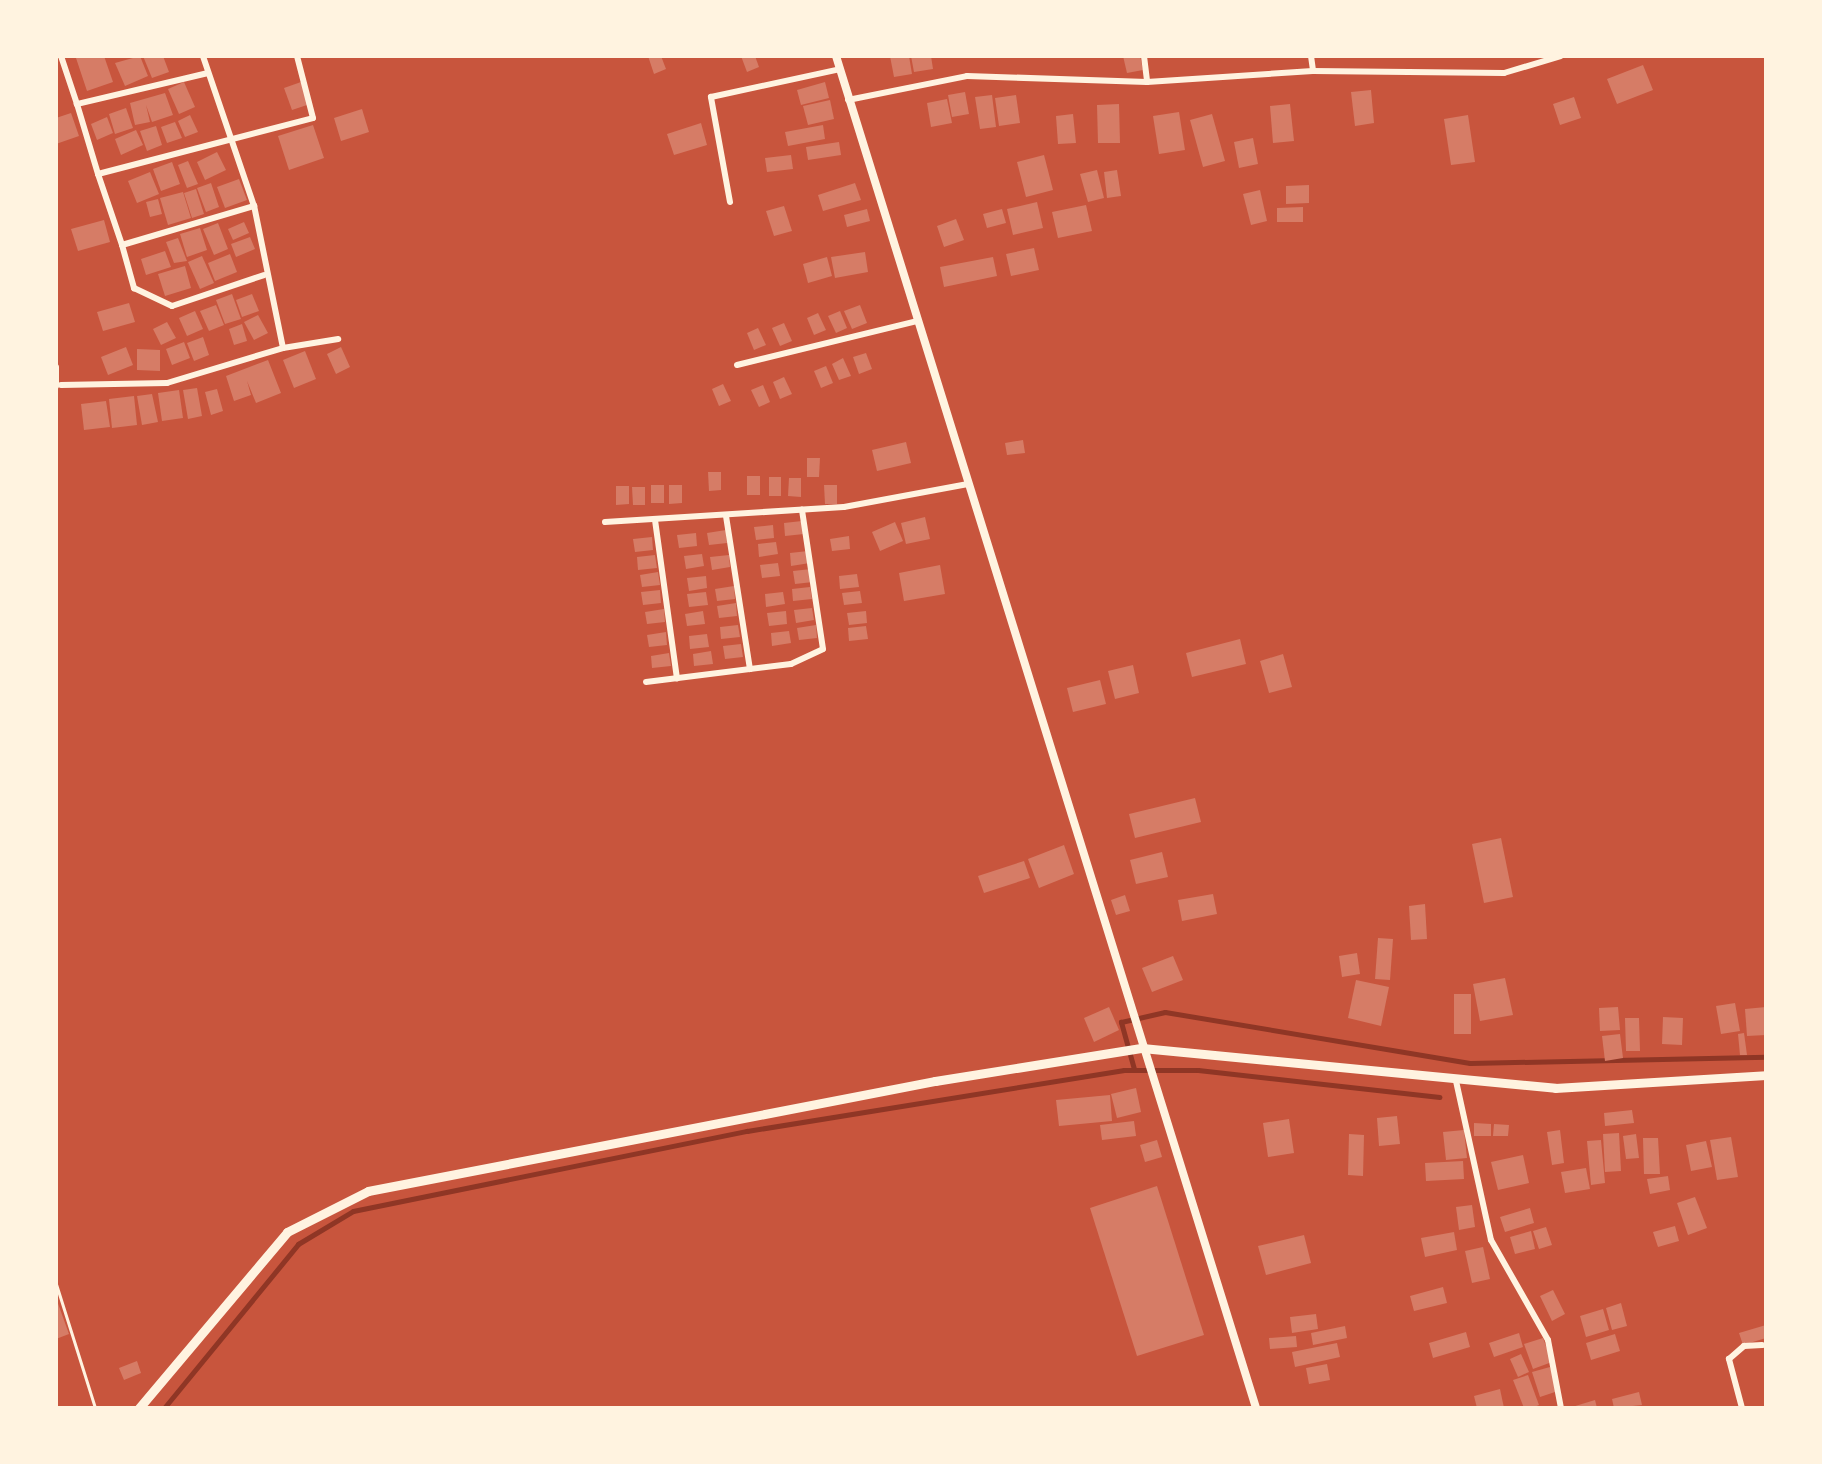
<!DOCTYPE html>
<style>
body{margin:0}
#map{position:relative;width:1822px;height:1464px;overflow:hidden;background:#c8553d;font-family:Georgia,serif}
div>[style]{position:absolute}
.stream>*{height:5px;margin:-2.5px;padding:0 2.5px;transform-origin:2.5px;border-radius:2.5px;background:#8f3625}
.building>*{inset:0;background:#d67c66}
.service>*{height:3px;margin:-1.5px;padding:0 1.5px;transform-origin:1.5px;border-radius:1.5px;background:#fff3e0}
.minor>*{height:6px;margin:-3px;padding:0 3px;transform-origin:3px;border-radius:3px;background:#fff3e0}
.tertiary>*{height:8px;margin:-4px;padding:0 4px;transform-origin:4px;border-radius:4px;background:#fff3e0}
.secondary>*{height:9px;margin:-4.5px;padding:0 4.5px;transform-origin:4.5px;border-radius:4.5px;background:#fff3e0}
span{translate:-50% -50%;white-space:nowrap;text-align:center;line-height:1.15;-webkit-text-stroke:8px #fff3e0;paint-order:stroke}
.frame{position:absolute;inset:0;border:58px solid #fff3e0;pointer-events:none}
</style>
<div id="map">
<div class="stream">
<div style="left:1134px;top:1069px;width:49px;rotate:-105.5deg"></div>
<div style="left:1121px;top:1022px;width:45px;rotate:-12.8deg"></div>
<div style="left:1165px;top:1012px;width:309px;rotate:9.5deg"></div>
<div style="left:1470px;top:1063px;width:296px;rotate:-1.2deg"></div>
<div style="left:164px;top:1408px;width:212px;rotate:-50.7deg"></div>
<div style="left:298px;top:1244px;width:64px;rotate:-31deg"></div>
<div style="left:353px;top:1211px;width:402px;rotate:-11.5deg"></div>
<div style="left:747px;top:1131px;width:382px;rotate:-9.2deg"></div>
<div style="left:1124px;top:1070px;width:74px"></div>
<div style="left:1198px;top:1070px;width:243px;rotate:6.4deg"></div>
</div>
<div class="building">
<div style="clip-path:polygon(104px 56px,113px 82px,87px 91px,76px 58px)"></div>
<div style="clip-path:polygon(140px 56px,148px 76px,125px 86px,115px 63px)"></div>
<div style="clip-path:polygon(143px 56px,163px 56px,169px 72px,152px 78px)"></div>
<div style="clip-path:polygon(648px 56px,661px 56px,666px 69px,654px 74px)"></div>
<div style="clip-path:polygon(741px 56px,755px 56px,759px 67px,747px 72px)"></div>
<div style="clip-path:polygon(890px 56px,909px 56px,912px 74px,894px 77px)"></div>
<div style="clip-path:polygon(911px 56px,931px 56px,933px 69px,914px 72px)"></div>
<div style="clip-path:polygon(1123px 56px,1140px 56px,1143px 70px,1127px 73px)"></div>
<div style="clip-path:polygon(1643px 65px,1653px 90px,1617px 104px,1607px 79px)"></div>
<div style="clip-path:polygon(184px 82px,195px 107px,179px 114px,168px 89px)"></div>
<div style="clip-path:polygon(301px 82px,310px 104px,292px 110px,284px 88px)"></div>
<div style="clip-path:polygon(825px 82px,829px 98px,801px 105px,797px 90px)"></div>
<div style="clip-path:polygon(1371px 90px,1374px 123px,1355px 126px,1351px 92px)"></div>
<div style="clip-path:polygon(965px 92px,969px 114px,952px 117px,948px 95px)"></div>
<div style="clip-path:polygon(165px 93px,173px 115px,152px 122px,146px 105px,150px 122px,135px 125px,130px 103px)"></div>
<div style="clip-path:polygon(992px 95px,996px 127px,980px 129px,975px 97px)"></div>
<div style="clip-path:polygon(1016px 95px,1020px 123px,999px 126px,995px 98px)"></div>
<div style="clip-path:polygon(1574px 97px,1581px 118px,1560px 125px,1553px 104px)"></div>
<div style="clip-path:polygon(947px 99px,952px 123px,931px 127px,927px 103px)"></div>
<div style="clip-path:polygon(830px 100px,834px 119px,808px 125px,803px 106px)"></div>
<div style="clip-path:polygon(1119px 104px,1120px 143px,1098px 143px,1097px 105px)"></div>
<div style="clip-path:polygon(1290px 104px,1294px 141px,1273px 143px,1270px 106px)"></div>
<div style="clip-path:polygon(126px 108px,133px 128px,115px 134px,109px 114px)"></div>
<div style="clip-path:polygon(362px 109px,369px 132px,341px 141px,334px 118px)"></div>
<div style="clip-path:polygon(1179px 112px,1185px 150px,1159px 154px,1153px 116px)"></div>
<div style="clip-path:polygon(71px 113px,79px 136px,56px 144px,56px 118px)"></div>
<div style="clip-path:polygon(1073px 114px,1076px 143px,1058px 144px,1056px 116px)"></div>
<div style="clip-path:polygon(1212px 114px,1225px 161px,1203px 167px,1190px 120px)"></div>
<div style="clip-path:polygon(190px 115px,198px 132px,185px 137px,178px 121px)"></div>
<div style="clip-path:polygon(1468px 115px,1475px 162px,1451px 165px,1444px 119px)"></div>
<div style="clip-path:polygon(107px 117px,113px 133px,97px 140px,91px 124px)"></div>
<div style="clip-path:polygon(175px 122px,182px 138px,167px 143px,161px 127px)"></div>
<div style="clip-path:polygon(701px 123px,707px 145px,674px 155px,667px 134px)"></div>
<div style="clip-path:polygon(313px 125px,324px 158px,289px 170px,278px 136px)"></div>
<div style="clip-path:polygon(823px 125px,825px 139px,788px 146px,785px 132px)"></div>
<div style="clip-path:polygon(156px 126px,162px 145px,147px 151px,140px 131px)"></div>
<div style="clip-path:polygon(136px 130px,143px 145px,121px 155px,115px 139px)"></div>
<div style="clip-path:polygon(1253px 138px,1258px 164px,1239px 168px,1234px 142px)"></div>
<div style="clip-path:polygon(839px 142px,841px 155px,808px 160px,806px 147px)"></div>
<div style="clip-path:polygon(217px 152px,226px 170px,205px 180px,197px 162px)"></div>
<div style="clip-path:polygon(791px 155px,793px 169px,767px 172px,765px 158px)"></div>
<div style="clip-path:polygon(1044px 155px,1053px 190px,1026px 197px,1017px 162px)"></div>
<div style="clip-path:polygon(188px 161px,198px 184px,187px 188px,178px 165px)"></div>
<div style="clip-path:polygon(172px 162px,180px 184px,161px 191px,153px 169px)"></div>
<div style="clip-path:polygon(1097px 170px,1104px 198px,1088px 202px,1080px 174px)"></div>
<div style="clip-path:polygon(1117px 170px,1121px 196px,1107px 198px,1104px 172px)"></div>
<div style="clip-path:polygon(150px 172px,159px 194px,137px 203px,128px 181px)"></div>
<div style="clip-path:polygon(239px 179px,247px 200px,225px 208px,217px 187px)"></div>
<div style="clip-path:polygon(211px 183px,219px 207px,206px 212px,197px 188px)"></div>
<div style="clip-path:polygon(855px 183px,861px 200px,823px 211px,818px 195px)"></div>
<div style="clip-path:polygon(1309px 185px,1309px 203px,1286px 204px,1286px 186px)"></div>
<div style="clip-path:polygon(196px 189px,204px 214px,192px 218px,184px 193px)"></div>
<div style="clip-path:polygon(1260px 190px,1267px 221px,1251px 225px,1243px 194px)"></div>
<div style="clip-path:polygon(183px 192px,191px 218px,168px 225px,160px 198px)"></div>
<div style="clip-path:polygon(158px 199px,162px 214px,150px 217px,146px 202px)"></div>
<div style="clip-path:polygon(1037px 202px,1043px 228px,1013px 235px,1007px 209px)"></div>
<div style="clip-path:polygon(1086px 205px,1092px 231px,1058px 238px,1052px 212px)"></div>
<div style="clip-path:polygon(784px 206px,792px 231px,774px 236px,766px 211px)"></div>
<div style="clip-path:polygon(1303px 207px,1303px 222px,1277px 222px,1277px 208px)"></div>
<div style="clip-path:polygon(867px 209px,870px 221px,847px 227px,844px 215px)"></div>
<div style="clip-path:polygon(1002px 209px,1006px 223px,987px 228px,983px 214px)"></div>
<div style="clip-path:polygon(956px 219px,964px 240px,944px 247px,937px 226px)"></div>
<div style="clip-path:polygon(104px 220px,110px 242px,78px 251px,71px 229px)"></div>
<div style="clip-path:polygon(244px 222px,249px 233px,233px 240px,228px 229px)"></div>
<div style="clip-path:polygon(218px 223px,228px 249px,214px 255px,203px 229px)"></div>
<div style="clip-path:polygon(200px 228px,207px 250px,187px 257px,180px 234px)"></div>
<div style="clip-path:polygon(250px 237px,255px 249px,236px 257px,231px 244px)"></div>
<div style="clip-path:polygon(178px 238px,187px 261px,174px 263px,166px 242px)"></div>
<div style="clip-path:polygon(1034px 248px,1039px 270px,1011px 276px,1006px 254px)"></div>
<div style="clip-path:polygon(165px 251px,171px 267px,146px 275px,141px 259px)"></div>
<div style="clip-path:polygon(865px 252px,868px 272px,835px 278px,831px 257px)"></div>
<div style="clip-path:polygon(230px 254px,237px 272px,215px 281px,208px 263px)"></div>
<div style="clip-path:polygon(202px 256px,214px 283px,200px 289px,188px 262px)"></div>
<div style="clip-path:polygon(827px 257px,832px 276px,808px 283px,803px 264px)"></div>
<div style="clip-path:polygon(993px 257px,997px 276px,944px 287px,940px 267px)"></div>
<div style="clip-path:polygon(185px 266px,191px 288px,165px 296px,158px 274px)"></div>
<div style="clip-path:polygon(232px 294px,241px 319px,225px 324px,216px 300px)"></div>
<div style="clip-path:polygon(252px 294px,259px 311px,242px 317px,236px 300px)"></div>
<div style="clip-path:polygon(129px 303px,135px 322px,103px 331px,97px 312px)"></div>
<div style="clip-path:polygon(216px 305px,224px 325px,209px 331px,200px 311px)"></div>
<div style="clip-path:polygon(860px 305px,867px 323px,852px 329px,844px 311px)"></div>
<div style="clip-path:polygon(195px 311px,203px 329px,187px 336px,179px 318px)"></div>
<div style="clip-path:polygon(840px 311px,847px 328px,836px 333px,828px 316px)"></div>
<div style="clip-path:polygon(818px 313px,826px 330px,814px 335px,807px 318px)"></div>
<div style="clip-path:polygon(258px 315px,268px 333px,254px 340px,244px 322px)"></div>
<div style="clip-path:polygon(167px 322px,176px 338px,161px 345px,153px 329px)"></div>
<div style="clip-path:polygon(784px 323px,792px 341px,780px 346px,772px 328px)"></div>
<div style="clip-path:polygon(242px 324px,247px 341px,234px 345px,229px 329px)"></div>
<div style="clip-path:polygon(758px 328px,766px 345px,754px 350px,747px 333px)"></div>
<div style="clip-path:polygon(203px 337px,209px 355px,194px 361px,187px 343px)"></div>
<div style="clip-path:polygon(184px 342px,190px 358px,172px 365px,166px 349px)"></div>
<div style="clip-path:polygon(126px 347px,133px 365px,108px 375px,101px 357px)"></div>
<div style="clip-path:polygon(341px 347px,350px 367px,336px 374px,327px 354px)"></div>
<div style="clip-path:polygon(137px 349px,160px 350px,160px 371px,137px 370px)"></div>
<div style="clip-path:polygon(305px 351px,316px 379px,294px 388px,283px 360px)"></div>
<div style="clip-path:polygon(866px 353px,872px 369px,859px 374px,853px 357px)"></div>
<div style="clip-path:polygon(843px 358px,851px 376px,839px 380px,832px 364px)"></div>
<div style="clip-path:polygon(268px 360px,281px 393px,256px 403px,247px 381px,251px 395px,234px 401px,226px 376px)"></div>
<div style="clip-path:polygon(826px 366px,833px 383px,821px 388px,814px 371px)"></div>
<div style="clip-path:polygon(784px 377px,792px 394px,780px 399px,773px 382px)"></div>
<div style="clip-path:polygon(723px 384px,731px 401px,719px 406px,712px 389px)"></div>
<div style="clip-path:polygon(763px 385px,770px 402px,759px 407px,751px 390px)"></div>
<div style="clip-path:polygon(197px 388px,202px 416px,188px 419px,183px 390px)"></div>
<div style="clip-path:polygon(217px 389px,223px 411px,211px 415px,205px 392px)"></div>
<div style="clip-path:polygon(179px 390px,183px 418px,162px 421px,158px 393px)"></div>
<div style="clip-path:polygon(152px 394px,158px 422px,142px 425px,137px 396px)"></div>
<div style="clip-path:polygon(134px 396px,137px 425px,112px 428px,109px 399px)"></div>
<div style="clip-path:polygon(106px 401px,110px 427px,84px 430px,81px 404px)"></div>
<div style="clip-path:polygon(1023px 440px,1025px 453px,1007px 455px,1005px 443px)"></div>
<div style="clip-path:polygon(906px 442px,911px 463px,877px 471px,872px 450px)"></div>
<div style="clip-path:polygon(807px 458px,820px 458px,819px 477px,807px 477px)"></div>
<div style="clip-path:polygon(708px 472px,721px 472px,721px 490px,709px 491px)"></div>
<div style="clip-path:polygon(747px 476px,760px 476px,760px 495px,747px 495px)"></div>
<div style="clip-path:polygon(769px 477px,781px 477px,781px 496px,769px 496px)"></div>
<div style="clip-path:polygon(789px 478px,801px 478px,801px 497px,788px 496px)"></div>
<div style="clip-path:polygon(651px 485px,664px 485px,664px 503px,651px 503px)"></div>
<div style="clip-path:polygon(669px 485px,682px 485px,682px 503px,669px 504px)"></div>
<div style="clip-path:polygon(824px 485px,837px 485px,837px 504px,825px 504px)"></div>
<div style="clip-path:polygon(616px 486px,629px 486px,629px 504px,616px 505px)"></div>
<div style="clip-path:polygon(632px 487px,645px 487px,645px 505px,633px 505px)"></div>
<div style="clip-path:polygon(925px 517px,930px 539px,906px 544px,901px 523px)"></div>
<div style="clip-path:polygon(802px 521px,804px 534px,785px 536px,784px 523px)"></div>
<div style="clip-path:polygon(895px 522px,903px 541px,880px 551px,872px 532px)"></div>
<div style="clip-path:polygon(773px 525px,774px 538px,756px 540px,754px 527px)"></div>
<div style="clip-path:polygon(726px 530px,727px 543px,709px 545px,707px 533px)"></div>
<div style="clip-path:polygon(696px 533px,697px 546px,679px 548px,677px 535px)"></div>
<div style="clip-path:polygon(849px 536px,850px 549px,832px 551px,830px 539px)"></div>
<div style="clip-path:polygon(652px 537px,653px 550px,635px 552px,633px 539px)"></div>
<div style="clip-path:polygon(776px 542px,778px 554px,759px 557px,758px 544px)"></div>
<div style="clip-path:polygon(808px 551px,810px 563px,791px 566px,790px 553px)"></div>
<div style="clip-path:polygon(702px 554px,704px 566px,686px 569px,684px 556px)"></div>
<div style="clip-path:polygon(655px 555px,657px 568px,638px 570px,637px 557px)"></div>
<div style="clip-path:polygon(729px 555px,730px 567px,712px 570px,710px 557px)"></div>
<div style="clip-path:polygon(778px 563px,780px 576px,762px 578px,760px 565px)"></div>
<div style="clip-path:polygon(940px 565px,945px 594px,904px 601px,899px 573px)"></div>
<div style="clip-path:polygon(811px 569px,813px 582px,795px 584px,793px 571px)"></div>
<div style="clip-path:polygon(658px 572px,660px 585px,642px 587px,640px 575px)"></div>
<div style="clip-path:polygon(857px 574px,859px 587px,840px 589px,839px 576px)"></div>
<div style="clip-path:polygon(706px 576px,707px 588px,689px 591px,687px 578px)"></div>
<div style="clip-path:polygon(734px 586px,735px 599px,717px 601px,715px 589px)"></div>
<div style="clip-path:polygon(810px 587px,812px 599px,793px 601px,792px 589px)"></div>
<div style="clip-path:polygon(660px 590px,661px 603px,643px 605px,641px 592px)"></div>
<div style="clip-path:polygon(860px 591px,862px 603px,844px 605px,842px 593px)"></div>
<div style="clip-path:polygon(706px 592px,708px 605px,689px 607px,687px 594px)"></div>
<div style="clip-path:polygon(783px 592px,785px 604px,766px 607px,765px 594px)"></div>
<div style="clip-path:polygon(736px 603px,737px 616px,719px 618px,717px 606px)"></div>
<div style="clip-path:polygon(812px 608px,814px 620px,796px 623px,794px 610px)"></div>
<div style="clip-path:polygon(664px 609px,665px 622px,647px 624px,645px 612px)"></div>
<div style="clip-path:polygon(703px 611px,705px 624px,687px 626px,685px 614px)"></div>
<div style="clip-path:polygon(786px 611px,787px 624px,769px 626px,767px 613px)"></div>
<div style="clip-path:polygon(866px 611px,867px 623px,849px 625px,847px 613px)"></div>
<div style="clip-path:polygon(738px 625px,740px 637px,721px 639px,720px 627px)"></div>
<div style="clip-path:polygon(816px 625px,817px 638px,799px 640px,797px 628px)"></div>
<div style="clip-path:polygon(866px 626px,868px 639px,849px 641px,848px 628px)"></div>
<div style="clip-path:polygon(789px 631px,791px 643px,772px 646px,771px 633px)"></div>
<div style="clip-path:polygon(666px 632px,667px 645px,649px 647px,647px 635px)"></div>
<div style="clip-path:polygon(707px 634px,709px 647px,690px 649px,689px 636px)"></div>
<div style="clip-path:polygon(1240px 639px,1246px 664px,1192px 677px,1186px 653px)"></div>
<div style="clip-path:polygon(741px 644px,743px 657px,725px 659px,723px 646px)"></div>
<div style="clip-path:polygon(711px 651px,713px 664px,694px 666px,693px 654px)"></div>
<div style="clip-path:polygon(669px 653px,671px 666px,652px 668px,651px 656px)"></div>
<div style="clip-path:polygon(1283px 654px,1292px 687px,1269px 693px,1260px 661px)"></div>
<div style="clip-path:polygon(1133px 665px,1139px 693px,1115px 699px,1108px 671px)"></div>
<div style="clip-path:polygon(1100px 680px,1106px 704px,1073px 712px,1067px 688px)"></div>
<div style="clip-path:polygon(1195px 798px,1201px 822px,1135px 838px,1129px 814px)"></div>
<div style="clip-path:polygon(1501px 838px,1513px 897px,1484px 903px,1472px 844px)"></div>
<div style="clip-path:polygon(1064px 845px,1074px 874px,1039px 888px,1028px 859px)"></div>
<div style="clip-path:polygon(1162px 852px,1168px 877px,1136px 884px,1130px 860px)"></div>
<div style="clip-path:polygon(1024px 861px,1030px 878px,984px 893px,978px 876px)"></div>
<div style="clip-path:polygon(1213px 894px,1217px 914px,1182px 921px,1178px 900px)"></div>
<div style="clip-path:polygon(1125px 895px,1130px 911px,1116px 915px,1111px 900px)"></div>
<div style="clip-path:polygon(1425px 904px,1427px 939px,1411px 940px,1409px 906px)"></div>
<div style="clip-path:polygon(1378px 938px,1393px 939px,1390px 980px,1375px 979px)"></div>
<div style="clip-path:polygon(1357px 953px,1360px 974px,1342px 977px,1339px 956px)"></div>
<div style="clip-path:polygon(1173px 956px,1183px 980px,1152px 992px,1142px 968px)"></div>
<div style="clip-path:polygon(1505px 978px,1513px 1015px,1480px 1021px,1473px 984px)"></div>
<div style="clip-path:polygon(1356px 980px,1389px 987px,1381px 1026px,1348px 1018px)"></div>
<div style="clip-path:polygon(1454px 994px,1471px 994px,1471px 1034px,1454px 1034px)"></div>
<div style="clip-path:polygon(1735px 1003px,1740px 1031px,1721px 1034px,1716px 1006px)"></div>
<div style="clip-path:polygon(1109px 1007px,1119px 1030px,1094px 1042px,1084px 1018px)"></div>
<div style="clip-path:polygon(1618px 1007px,1620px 1030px,1600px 1031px,1599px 1008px)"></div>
<div style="clip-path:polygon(1766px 1007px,1766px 1035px,1747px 1036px,1745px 1009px)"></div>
<div style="clip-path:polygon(1663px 1017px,1683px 1018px,1682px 1045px,1662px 1044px)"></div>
<div style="clip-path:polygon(1625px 1018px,1639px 1018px,1640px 1051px,1626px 1051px)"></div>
<div style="clip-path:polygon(1744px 1033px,1747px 1055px,1740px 1055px,1738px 1034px)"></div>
<div style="clip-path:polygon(1620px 1034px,1623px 1058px,1605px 1061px,1602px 1036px)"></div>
<div style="clip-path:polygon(1136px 1088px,1141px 1112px,1117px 1118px,1111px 1094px)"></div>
<div style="clip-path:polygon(1110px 1095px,1112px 1121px,1059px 1126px,1056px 1100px)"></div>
<div style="clip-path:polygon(1632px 1110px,1634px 1123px,1605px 1126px,1604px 1113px)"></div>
<div style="clip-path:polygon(1397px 1116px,1400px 1144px,1379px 1146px,1377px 1118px)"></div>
<div style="clip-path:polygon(1289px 1119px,1294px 1153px,1268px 1157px,1263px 1123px)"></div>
<div style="clip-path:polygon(1134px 1121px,1136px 1136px,1102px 1140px,1100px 1125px)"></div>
<div style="clip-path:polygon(1474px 1123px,1491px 1124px,1491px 1136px,1474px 1136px)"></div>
<div style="clip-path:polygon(1494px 1124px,1509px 1125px,1508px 1136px,1493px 1136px)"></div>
<div style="clip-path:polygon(1464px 1130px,1467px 1158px,1446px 1160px,1443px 1132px)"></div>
<div style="clip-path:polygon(1560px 1130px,1564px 1163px,1552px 1165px,1547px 1132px)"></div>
<div style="clip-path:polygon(1619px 1133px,1621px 1171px,1605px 1172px,1603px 1134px)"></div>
<div style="clip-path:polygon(1349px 1134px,1364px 1135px,1363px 1176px,1348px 1175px)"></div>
<div style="clip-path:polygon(1636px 1134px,1639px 1158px,1626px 1159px,1623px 1136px)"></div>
<div style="clip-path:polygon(1731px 1137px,1738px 1177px,1717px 1180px,1710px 1140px)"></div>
<div style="clip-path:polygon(1643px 1138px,1658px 1138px,1660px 1174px,1644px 1174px)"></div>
<div style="clip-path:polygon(1157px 1140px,1162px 1157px,1145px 1162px,1140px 1145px)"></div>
<div style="clip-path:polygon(1601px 1140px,1605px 1183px,1591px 1185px,1587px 1141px)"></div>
<div style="clip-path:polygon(1706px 1141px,1712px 1167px,1691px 1171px,1686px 1145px)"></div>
<div style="clip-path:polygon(1523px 1155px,1529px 1183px,1498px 1190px,1491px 1162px)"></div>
<div style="clip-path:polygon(1463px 1161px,1464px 1179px,1426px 1181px,1425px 1163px)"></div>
<div style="clip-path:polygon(1586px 1168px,1590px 1189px,1565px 1193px,1561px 1172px)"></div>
<div style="clip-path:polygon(1668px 1176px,1670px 1190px,1650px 1194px,1647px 1179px)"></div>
<div style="clip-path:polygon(1157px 1186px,1204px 1335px,1137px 1356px,1090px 1208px)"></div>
<div style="clip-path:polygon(1695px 1197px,1707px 1228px,1688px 1235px,1677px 1203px)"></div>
<div style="clip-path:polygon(1472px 1205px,1475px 1227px,1459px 1230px,1456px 1207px)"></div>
<div style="clip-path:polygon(1530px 1208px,1534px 1223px,1505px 1232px,1500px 1217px)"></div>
<div style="clip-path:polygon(1675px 1226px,1679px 1241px,1658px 1247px,1653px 1232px)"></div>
<div style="clip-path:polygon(1546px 1227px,1552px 1245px,1539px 1249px,1533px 1231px)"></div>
<div style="clip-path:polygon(1531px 1231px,1535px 1249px,1515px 1254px,1510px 1237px)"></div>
<div style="clip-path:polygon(1454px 1232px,1457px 1250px,1425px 1257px,1421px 1238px)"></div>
<div style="clip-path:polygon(1304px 1235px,1311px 1263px,1266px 1275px,1258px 1246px)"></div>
<div style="clip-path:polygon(1483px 1247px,1490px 1279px,1472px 1283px,1465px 1251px)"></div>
<div style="clip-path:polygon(1443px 1287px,1447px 1303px,1414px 1311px,1410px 1296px)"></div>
<div style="clip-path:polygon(1553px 1290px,1565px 1314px,1552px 1321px,1540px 1296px)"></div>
<div style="clip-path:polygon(56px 1298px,69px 1334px,56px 1339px)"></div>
<div style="clip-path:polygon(1621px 1303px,1627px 1326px,1612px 1330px,1606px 1308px)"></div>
<div style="clip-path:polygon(1603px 1309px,1609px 1330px,1586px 1337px,1580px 1316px)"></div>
<div style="clip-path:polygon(1316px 1314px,1318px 1329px,1292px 1333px,1290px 1317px)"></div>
<div style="clip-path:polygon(1766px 1325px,1766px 1338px,1743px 1345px,1739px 1333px)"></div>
<div style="clip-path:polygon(1345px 1326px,1347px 1338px,1313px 1345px,1311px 1333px)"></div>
<div style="clip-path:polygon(1466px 1332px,1470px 1347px,1433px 1358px,1429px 1343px)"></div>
<div style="clip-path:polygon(1519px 1333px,1523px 1347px,1494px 1357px,1489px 1343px)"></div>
<div style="clip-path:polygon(1615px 1334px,1620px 1351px,1591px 1360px,1586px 1343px)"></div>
<div style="clip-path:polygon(1296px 1336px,1297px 1347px,1270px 1349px,1269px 1338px)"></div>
<div style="clip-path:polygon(1543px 1338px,1552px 1362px,1533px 1369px,1524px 1344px)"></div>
<div style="clip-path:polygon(1337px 1343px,1340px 1357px,1295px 1367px,1292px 1352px)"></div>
<div style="clip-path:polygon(1521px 1354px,1529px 1372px,1518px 1377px,1510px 1359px)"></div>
<div style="clip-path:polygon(137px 1361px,141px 1373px,124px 1380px,119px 1368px)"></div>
<div style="clip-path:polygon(1327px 1364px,1330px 1380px,1309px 1384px,1306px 1368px)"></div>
<div style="clip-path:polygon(1550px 1367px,1558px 1391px,1540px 1397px,1532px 1372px)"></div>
<div style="clip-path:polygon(1528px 1375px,1539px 1405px,1532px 1408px,1524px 1408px,1513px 1380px)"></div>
<div style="clip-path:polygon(1500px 1389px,1504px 1408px,1477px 1408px,1474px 1396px)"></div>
<div style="clip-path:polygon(1639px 1392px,1642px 1405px,1614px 1408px,1612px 1399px)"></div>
<div style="clip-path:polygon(1595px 1400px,1597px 1408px,1572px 1408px,1572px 1407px)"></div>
</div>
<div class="service">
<div style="left:56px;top:1284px;width:130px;rotate:72.5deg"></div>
</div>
<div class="minor">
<div style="left:61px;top:56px;width:51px;rotate:71.6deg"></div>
<div style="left:1144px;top:56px;width:26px;rotate:83deg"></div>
<div style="left:1311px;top:56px;width:15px;rotate:82deg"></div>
<div style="left:208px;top:73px;width:135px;rotate:166.7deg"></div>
<div style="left:77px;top:104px;width:73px;rotate:73.3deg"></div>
<div style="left:98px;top:174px;width:222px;rotate:-14.6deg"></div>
<div style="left:313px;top:118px;width:64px;rotate:-104.5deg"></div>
<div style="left:848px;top:100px;width:121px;rotate:-11.4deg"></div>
<div style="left:967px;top:76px;width:180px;rotate:1.9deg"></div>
<div style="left:1147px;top:82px;width:166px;rotate:-3.8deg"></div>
<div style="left:1313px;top:71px;width:191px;rotate:0.6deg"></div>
<div style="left:1504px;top:73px;width:59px;rotate:-16.6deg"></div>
<div style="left:98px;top:174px;width:75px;rotate:71.3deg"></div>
<div style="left:122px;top:245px;width:138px;rotate:-16.5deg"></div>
<div style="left:730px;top:202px;width:107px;rotate:-100.3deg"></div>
<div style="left:711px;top:97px;width:132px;rotate:-12.2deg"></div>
<div style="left:122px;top:245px;width:45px;rotate:74.4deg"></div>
<div style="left:134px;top:288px;width:42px;rotate:25.3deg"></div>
<div style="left:172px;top:306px;width:97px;rotate:-18.6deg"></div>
<div style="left:283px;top:348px;width:56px;rotate:-9.3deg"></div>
<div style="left:737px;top:365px;width:185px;rotate:-13.7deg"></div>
<div style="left:56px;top:367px;width:19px;rotate:90deg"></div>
<div style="left:61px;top:385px;width:106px;rotate:-1.1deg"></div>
<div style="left:167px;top:383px;width:121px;rotate:-16.8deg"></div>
<div style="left:283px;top:348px;width:145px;rotate:-101.5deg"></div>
<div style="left:254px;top:206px;width:158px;rotate:-108.8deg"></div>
<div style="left:726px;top:516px;width:155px;rotate:81.1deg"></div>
<div style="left:655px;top:520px;width:160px;rotate:82.1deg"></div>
<div style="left:605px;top:522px;width:239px;rotate:-3.6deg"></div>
<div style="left:844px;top:507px;width:126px;rotate:-10.5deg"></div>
<div style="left:646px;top:682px;width:146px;rotate:-7.1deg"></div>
<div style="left:791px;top:664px;width:35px;rotate:-25deg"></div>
<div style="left:823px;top:649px;width:141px;rotate:-98.6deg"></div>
<div style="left:1456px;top:1081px;width:163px;rotate:77.6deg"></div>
<div style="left:1491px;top:1240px;width:115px;rotate:60.3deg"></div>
<div style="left:1548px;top:1340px;width:69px;rotate:79.2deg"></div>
<div style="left:1742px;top:1408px;width:51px;rotate:-104.9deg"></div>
<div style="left:1729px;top:1359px;width:20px;rotate:-41deg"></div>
<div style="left:1744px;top:1346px;width:18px;rotate:-3deg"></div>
</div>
<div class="tertiary">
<div style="left:836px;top:56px;width:1416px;rotate:72.74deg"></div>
</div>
<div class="secondary">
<div style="left:139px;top:1408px;width:230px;rotate:-49.9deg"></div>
<div style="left:287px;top:1232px;width:91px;rotate:-26.8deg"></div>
<div style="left:368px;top:1191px;width:578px;rotate:-10.98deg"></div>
<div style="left:935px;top:1081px;width:210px;rotate:-9.1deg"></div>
<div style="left:1142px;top:1048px;width:415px;rotate:5.5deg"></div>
<div style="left:1555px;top:1088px;width:211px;rotate:-3.5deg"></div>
</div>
<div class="frame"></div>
</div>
